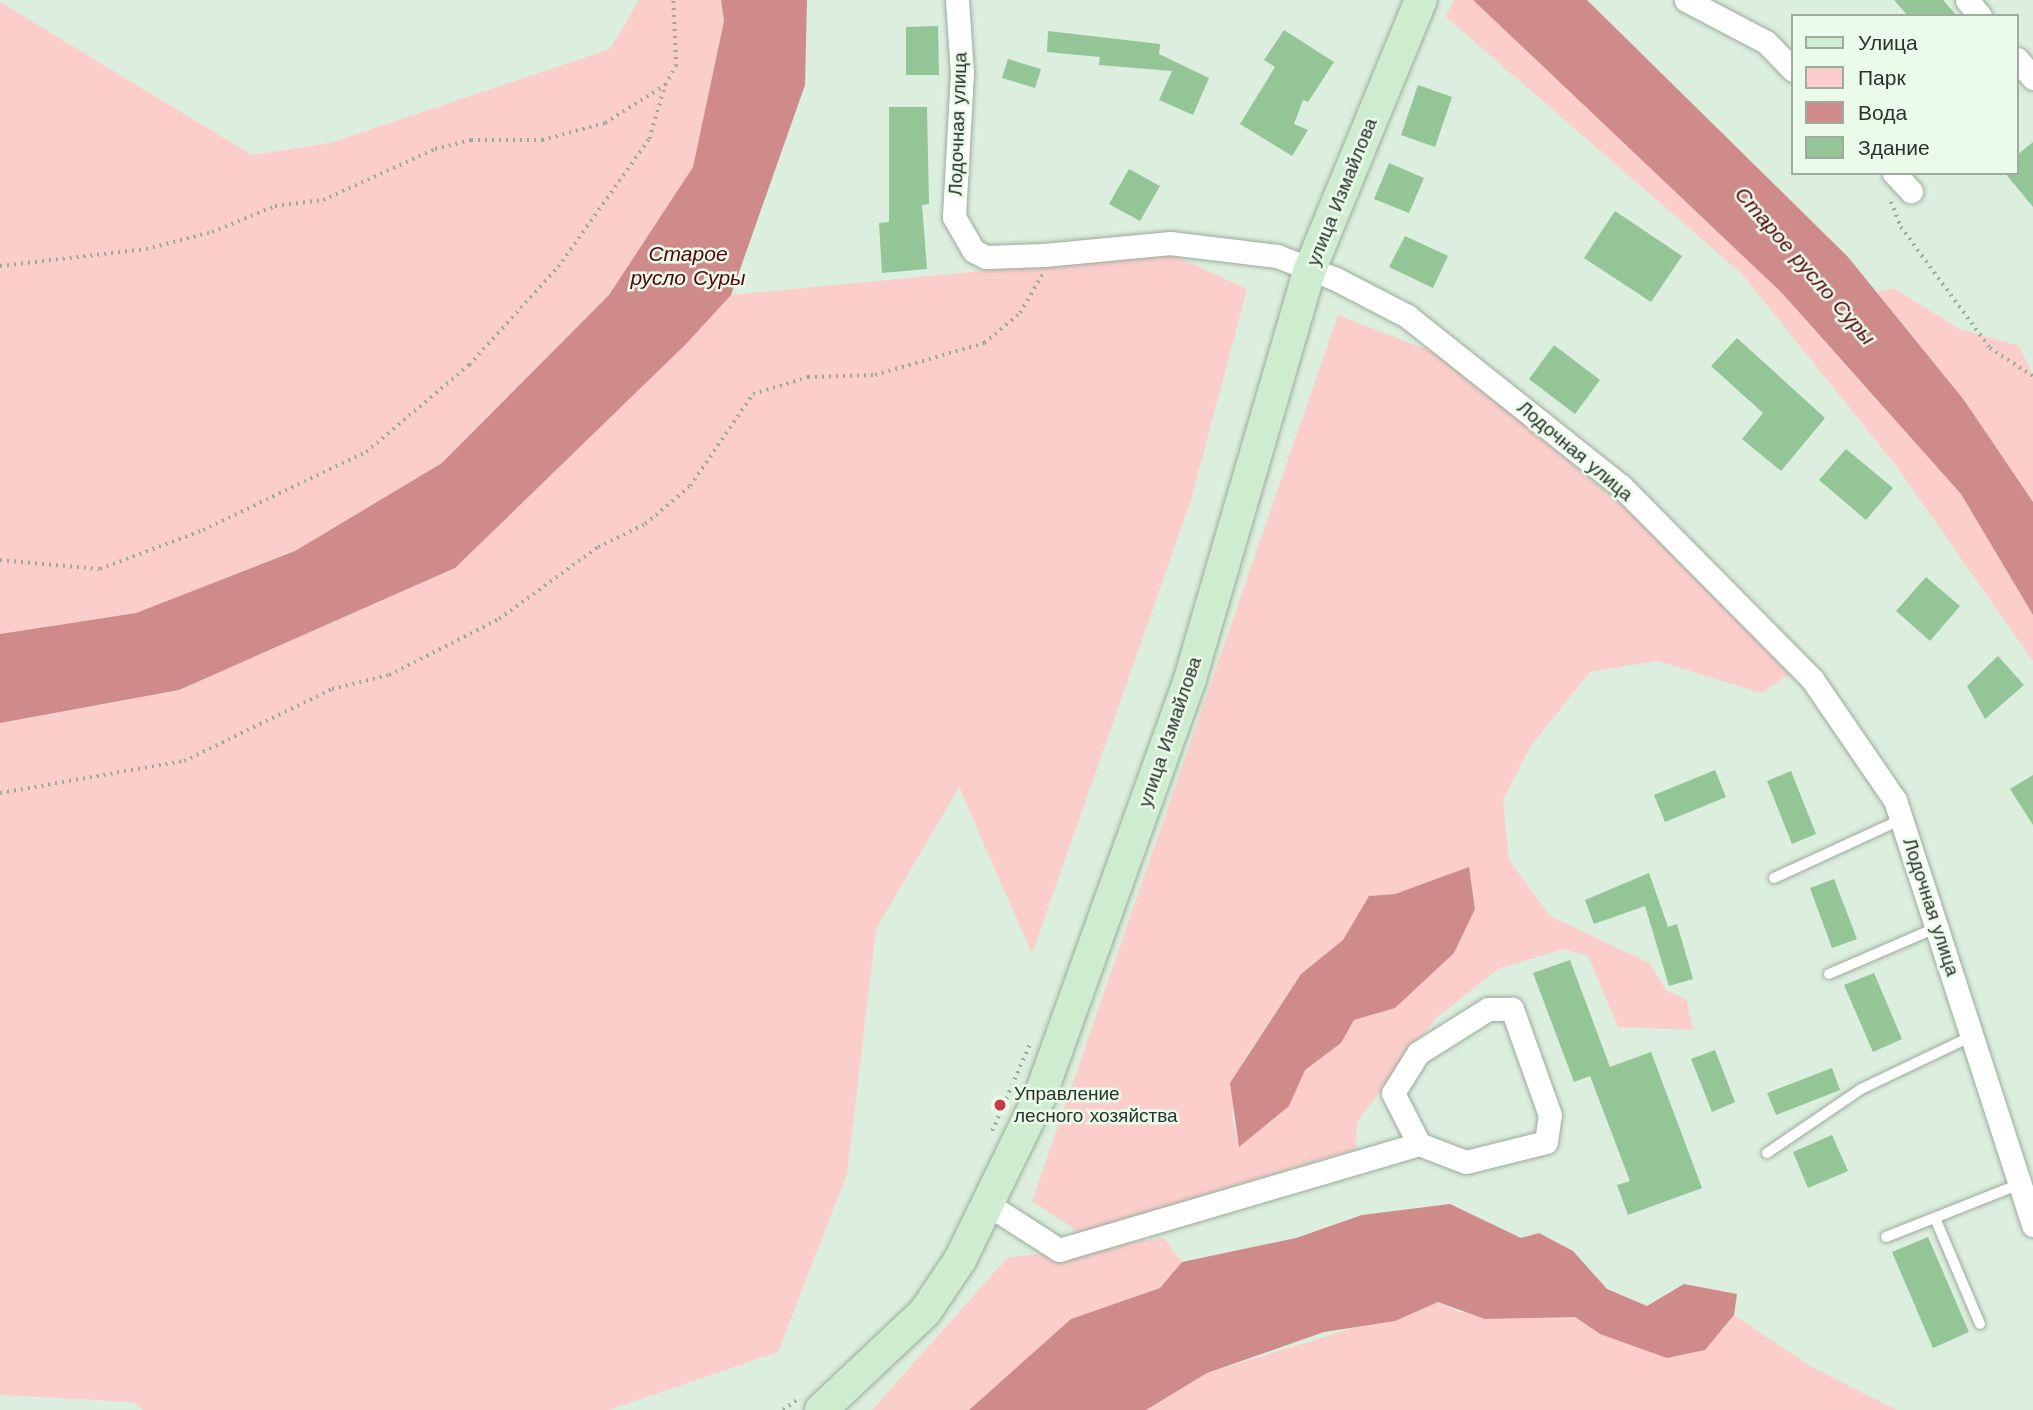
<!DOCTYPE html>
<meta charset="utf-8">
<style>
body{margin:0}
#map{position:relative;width:2033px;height:1410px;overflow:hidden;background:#dceedd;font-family:"Work Sans",sans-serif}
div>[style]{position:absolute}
.green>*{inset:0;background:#fbcecc}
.water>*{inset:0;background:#cf8b89}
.building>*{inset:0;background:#94c596}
.path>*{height:3.5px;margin-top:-1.75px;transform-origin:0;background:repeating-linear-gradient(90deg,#9caa9d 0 2px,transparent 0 7px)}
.roads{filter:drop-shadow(0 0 2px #9aab9b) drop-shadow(0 0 2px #9aab9b)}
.service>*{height:10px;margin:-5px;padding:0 5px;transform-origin:5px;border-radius:5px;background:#fff}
.minor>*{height:23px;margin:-11.5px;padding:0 11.5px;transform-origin:11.5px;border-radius:11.5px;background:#fff}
.secondary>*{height:32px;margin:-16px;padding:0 16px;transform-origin:16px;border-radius:16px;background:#cdecd0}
.dots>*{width:19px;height:19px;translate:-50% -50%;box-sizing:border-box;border:4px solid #eafbea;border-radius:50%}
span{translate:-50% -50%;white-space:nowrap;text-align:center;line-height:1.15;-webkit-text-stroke:5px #eafbea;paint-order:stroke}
.street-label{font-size:19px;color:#2c322c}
.poi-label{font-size:19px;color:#2c322c}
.left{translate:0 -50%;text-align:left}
.water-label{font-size:21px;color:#55010e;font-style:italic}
.legend{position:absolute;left:1791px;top:14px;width:228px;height:161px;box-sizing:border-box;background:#eafbea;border:2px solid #9eab9e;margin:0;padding:9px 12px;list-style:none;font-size:21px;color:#2c322c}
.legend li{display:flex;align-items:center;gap:14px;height:35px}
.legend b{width:35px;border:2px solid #9eab9e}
</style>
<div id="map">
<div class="green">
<div style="clip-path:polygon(639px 0,721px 0,724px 21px,693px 167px,609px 295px,442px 463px,295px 551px,136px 613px,0 634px,0 2px,252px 155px,330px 143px,610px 49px)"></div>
<div style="clip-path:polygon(1454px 0,1473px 0,1572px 87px,1782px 293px,1961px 494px,2033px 615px,2033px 661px,1897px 467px,1742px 274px,1446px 17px)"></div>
<div style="clip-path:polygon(1169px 253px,1247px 289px,1191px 500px,1032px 954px,959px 787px,876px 929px,847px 1174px,778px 1352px,609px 1410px,143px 1410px,133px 1402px,0 1395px,0 723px,179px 690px,455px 568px,731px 295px)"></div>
<div style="clip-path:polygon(1893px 288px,1960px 329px,2019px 346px,2033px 375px,2033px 502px,1964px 400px,1877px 292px)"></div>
<div style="clip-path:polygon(evenodd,1338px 315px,1441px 355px,1633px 515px,1790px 674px,1761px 693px,1658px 661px,1590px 672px,1530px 747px,1503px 800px,1509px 860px,1550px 916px,1649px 963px,1666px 990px,1687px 1000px,1693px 1030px,1618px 1027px,1588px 956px,1563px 949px,1498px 969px,1436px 1018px,1357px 1122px,1356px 1149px,1080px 1233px,1032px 1201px,1338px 315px,1469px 868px,1475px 909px,1454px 953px,1395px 1008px,1354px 1020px,1341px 1043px,1305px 1070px,1271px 1121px,1239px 1146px,1232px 1116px,1242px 1063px,1301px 974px,1343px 940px,1369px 896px,1395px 894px,1469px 868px)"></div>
<div style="clip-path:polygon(1164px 1238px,1182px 1262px,1160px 1288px,1071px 1319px,969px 1410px,872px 1410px,1007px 1258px)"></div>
<div style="clip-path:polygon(1438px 1302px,1460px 1312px,1575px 1317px,1600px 1334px,1722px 1330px,1734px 1315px,1810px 1366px,1897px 1410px,1146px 1410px,1207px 1373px)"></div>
</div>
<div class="water">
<div style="clip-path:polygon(721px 0,807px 0,805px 85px,731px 295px,686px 344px,455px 568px,179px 690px,0 723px,0 634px,136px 613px,295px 551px,442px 463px,609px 295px,693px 167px,724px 21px)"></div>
<div style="clip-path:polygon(1473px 0,1587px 0,1848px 257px,1964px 400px,2033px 502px,2033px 615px,1961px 494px,1782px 293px)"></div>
<div style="clip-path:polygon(1469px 867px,1475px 909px,1454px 953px,1395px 1008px,1354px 1020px,1341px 1043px,1305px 1070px,1289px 1106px,1239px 1147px,1230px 1083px,1301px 974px,1343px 940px,1369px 896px,1395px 894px)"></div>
<div style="clip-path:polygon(1450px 1204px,1521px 1238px,1539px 1233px,1573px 1251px,1607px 1289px,1647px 1306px,1684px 1284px,1737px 1294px,1734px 1315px,1705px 1350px,1667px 1358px,1600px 1334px,1575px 1317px,1485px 1319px,1438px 1302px,1395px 1321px,1324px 1332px,1207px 1373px,1146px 1410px,969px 1410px,1071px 1319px,1160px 1288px,1182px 1262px,1296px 1238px,1362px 1215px)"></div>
</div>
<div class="building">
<div style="clip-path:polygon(1894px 0,1943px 0,1957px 16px,1908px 16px)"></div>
<div style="clip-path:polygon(938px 26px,939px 75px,906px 75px,906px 27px)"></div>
<div style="clip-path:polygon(1284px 30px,1334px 62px,1308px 102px,1303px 100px,1294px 124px,1308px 130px,1292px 156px,1240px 124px,1275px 67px,1264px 60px)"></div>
<div style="clip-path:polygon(1048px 31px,1160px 44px,1159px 54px,1209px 78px,1193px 115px,1159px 100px,1172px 71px,1099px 65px,1100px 57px,1047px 52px)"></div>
<div style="clip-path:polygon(1008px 59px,1041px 69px,1035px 88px,1002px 78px)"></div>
<div style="clip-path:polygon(1418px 85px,1452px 97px,1435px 147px,1401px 135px)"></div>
<div style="clip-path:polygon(889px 107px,927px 107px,929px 204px,922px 205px,927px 269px,882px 273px,879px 223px,889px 222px)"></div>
<div style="clip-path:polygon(2033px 142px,2033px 207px,2005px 173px,2017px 173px,2017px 155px)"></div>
<div style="clip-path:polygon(1389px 163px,1424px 178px,1409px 213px,1374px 199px)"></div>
<div style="clip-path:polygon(1129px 169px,1160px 186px,1140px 221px,1109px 204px)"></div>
<div style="clip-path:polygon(1615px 211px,1682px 256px,1651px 302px,1584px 258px)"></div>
<div style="clip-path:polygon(1405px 236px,1448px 256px,1433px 288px,1389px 267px)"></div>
<div style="clip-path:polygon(1737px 338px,1825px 418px,1781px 471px,1742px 439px,1763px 413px,1711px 366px)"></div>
<div style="clip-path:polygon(1554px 345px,1600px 380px,1575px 414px,1529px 379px)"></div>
<div style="clip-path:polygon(1846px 449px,1893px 488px,1866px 520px,1819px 480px)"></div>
<div style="clip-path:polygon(1926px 577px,1960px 606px,1930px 641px,1896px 611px)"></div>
<div style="clip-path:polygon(1998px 656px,2024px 685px,1985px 719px,1967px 686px)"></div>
<div style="clip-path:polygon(1715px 770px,1726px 797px,1665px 822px,1654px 795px)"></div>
<div style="clip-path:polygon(1791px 771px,1816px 834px,1792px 844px,1767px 781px)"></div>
<div style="clip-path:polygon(2033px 775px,2033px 825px,2010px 789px)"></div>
<div style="clip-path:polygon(1649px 873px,1668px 927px,1677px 924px,1693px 979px,1669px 986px,1645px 906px,1594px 924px,1585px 900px)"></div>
<div style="clip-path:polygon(1834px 879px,1857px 939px,1832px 948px,1810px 888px)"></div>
<div style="clip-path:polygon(1570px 960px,1610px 1067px,1651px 1052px,1702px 1188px,1628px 1215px,1617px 1185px,1630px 1181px,1590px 1076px,1574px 1082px,1533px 973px)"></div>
<div style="clip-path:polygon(1874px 973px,1902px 1039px,1873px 1052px,1844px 985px)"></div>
<div style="clip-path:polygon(1715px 1050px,1735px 1102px,1712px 1112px,1691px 1059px)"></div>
<div style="clip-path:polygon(1832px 1068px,1840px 1090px,1776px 1115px,1767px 1093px)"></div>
<div style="clip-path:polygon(1832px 1135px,1848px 1171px,1808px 1188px,1793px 1152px)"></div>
<div style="clip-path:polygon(1928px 1237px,1969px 1332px,1933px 1348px,1892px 1252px)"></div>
</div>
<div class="path">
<div style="left:1891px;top:202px;width:27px;rotate:68deg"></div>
<div style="left:1901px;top:227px;width:150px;rotate:53.7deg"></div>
<div style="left:1990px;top:348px;width:51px;rotate:33.1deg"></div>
<div style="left:0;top:266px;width:147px;rotate:-6.6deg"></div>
<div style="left:146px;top:249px;width:68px;rotate:-14.4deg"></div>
<div style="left:212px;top:232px;width:68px;rotate:-22.4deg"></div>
<div style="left:275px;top:206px;width:48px;rotate:-7.1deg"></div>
<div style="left:323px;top:200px;width:123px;rotate:-24.5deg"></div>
<div style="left:435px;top:149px;width:37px;rotate:-14deg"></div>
<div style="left:471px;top:140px;width:71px"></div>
<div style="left:542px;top:140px;width:65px;rotate:-15.1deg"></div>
<div style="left:605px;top:123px;width:71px;rotate:-32.3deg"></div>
<div style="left:665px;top:85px;width:22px;rotate:-60deg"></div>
<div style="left:676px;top:66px;width:66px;rotate:-92.6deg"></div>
<div style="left:0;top:560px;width:100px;rotate:5.1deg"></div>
<div style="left:100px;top:569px;width:110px;rotate:-20.7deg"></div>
<div style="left:203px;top:530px;width:181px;rotate:-25.6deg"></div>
<div style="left:366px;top:452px;width:135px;rotate:-40.2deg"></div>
<div style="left:469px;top:365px;width:132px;rotate:-47.8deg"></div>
<div style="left:558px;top:267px;width:157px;rotate:-54.6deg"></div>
<div style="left:649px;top:139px;width:56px;rotate:-73.5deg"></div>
<div style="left:0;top:793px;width:187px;rotate:-9.9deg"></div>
<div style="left:184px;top:761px;width:165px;rotate:-25.9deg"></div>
<div style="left:332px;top:689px;width:59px;rotate:-13.8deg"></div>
<div style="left:389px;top:675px;width:123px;rotate:-27deg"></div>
<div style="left:499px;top:619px;width:122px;rotate:-36deg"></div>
<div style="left:598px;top:547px;width:52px;rotate:-26.1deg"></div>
<div style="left:645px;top:524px;width:59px;rotate:-40.2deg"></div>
<div style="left:690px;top:486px;width:112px;rotate:-55.6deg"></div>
<div style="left:753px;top:394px;width:58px;rotate:-17.2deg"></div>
<div style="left:808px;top:377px;width:67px;rotate:-1.7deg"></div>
<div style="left:875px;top:375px;width:114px;rotate:-16.4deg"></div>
<div style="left:984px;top:343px;width:47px;rotate:-39.8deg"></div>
<div style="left:1020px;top:313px;width:44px;rotate:-59.9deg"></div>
<div style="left:992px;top:1131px;width:93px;rotate:-66.5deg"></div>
<div style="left:783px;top:1410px;width:17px;rotate:-36deg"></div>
</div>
<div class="roads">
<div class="service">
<div style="left:1774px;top:878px;width:141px;rotate:-24.7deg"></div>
<div style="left:1829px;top:974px;width:119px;rotate:-23.3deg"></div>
<div style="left:1767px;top:1153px;width:114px;rotate:-34.2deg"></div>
<div style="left:1861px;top:1089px;width:125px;rotate:-25.5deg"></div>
<div style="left:1935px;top:1218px;width:115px;rotate:67deg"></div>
<div style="left:1886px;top:1237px;width:144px;rotate:-21.6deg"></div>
</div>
<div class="minor">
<div style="left:957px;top:0;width:73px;rotate:86.1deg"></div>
<div style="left:962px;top:73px;width:144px;rotate:93.2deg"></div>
<div style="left:954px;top:217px;width:39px;rotate:60deg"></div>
<div style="left:974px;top:251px;width:13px;rotate:27deg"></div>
<div style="left:986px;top:257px;width:58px;rotate:-2deg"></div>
<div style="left:1044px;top:255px;width:127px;rotate:-5.4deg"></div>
<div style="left:1170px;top:243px;width:108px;rotate:6.9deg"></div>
<div style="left:1277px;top:256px;width:63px;rotate:21.3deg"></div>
<div style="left:1336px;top:279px;width:80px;rotate:27.5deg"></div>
<div style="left:1407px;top:316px;width:273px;rotate:38.5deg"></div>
<div style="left:1621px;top:486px;width:272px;rotate:45.3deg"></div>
<div style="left:1812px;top:679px;width:147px;rotate:55.6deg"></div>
<div style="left:1895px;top:800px;width:447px;rotate:72deg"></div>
<div style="left:1686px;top:0;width:90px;rotate:27.7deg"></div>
<div style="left:1766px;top:42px;width:39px;rotate:46deg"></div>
<div style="left:1967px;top:0;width:21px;rotate:51deg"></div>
<div style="left:2017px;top:59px;width:25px;rotate:50deg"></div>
<div style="left:1894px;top:173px;width:25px;rotate:47deg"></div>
<div style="left:989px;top:1205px;width:83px;rotate:32.7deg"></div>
<div style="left:1059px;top:1250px;width:375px;rotate:-16.4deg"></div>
<div style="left:1419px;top:1144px;width:50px;rotate:21deg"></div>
<div style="left:1466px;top:1162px;width:82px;rotate:-14deg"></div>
<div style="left:1546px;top:1142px;width:27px;rotate:-82deg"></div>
<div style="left:1550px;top:1115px;width:113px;rotate:-109.7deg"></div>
<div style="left:1512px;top:1009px;width:24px;rotate:180deg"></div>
<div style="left:1488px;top:1009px;width:83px;rotate:147.8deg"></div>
<div style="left:1418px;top:1053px;width:47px;rotate:122deg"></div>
<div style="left:1393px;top:1093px;width:57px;rotate:63deg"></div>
</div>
<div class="secondary">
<div style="left:821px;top:1410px;width:143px;rotate:-43.3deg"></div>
<div style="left:925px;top:1312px;width:63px;rotate:-56.1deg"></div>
<div style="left:960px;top:1260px;width:182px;rotate:-64deg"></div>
<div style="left:1040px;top:1096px;width:443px;rotate:-70.2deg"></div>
<div style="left:1190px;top:679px;width:427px;rotate:-73.7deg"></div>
<div style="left:1310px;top:269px;width:291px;rotate:-67.6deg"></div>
</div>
</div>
<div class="dots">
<div style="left:1000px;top:1105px;background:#c93a44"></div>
</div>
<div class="street-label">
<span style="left:958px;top:124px;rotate:-88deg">Лодочная улица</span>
<span style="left:1342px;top:192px;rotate:-68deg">улица Измайлова</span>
<span style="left:1575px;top:451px;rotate:40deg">Лодочная улица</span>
<span style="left:1170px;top:732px;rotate:-71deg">улица Измайлова</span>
<span style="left:1931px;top:907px;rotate:72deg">Лодочная улица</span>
</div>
<div class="poi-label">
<span class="left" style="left:1014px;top:1105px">Управление<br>лесного хозяйства</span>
</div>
<div class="water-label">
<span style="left:688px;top:266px">Старое<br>русло Суры</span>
<span style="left:1805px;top:266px;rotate:49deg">Старое русло Суры</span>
</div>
<ul class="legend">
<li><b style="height:9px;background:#cdecd0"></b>Улица</li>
<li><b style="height:19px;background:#fbcecc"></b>Парк</li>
<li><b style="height:19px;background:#cf8b89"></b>Вода</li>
<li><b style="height:19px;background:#94c596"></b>Здание</li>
</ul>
</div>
